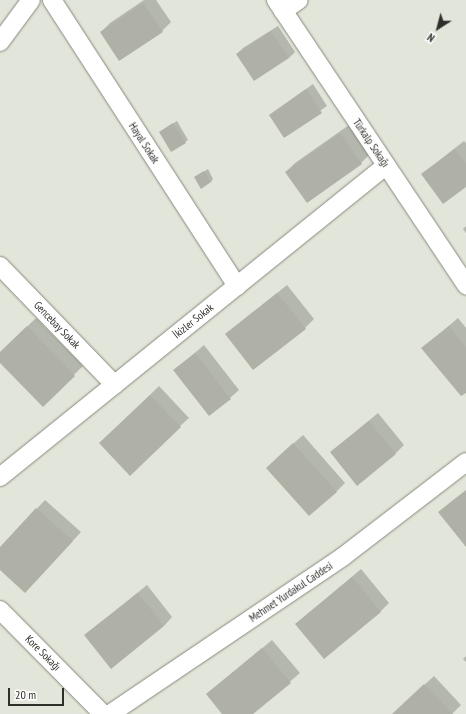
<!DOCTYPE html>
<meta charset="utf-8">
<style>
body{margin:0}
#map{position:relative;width:466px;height:714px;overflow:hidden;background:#e2e5d9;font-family:"PT Sans Narrow",sans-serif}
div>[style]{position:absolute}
.shadow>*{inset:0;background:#0003}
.building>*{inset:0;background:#afb1a6}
.roads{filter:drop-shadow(0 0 1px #878a7f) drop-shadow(0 0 1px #878a7f)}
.street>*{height:18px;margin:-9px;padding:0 9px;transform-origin:9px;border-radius:9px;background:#fff}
span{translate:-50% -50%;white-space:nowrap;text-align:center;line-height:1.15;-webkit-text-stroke:3.5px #fff;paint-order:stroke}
.street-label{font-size:11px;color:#2e2f2b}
.north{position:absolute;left:418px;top:8px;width:40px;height:40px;-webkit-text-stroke:3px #fff;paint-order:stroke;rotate:216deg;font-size:11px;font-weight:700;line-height:16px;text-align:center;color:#2e2f2b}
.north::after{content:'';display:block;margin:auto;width:14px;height:18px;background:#2e2f2b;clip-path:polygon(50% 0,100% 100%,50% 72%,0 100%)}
.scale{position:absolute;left:8px;top:688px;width:56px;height:18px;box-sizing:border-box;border:2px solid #2e2f2b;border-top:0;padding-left:5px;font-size:12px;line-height:14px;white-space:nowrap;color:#2e2f2b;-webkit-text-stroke:3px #fff;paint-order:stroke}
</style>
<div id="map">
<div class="shadow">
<div style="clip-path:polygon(144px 0,156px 0,171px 22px,162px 31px,101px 32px,110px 23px)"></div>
<div style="clip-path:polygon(278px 26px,295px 52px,289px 58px,237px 54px,243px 48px)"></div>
<div style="clip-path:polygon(313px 84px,327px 106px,284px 136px,270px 115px)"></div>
<div style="clip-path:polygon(177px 121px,188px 140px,185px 142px,160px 132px)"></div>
<div style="clip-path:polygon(349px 125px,370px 154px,361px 163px,286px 172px,295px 163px)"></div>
<div style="clip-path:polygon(464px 141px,466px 143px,466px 186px,422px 174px)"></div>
<div style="clip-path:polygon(208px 169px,213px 179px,211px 182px,195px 177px)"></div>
<div style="clip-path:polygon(466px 226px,466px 233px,463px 229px)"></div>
<div style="clip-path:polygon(287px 285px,314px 319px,305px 328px,226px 334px)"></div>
<div style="clip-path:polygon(36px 318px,83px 366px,43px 405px,0 361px,0 353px)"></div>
<div style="clip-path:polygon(458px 318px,466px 328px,466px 391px,423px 348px)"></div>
<div style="clip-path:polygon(204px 345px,239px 390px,230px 398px,174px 371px)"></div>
<div style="clip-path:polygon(159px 386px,189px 418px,180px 426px,109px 435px)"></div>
<div style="clip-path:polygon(378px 413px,404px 445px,395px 454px,331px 452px)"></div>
<div style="clip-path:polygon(303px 435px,345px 483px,336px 492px,276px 459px)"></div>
<div style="clip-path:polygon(45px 500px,81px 532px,34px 583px,0 569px,0 548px)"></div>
<div style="clip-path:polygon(361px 569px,389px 603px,380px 612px,296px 624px)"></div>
<div style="clip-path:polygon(147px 585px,172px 617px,164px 626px,85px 635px)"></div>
<div style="clip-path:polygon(272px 640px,300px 673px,252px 714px,223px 714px,207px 694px)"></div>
<div style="clip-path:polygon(466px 656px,466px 662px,463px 659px)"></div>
<div style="clip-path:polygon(434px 676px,461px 705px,452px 714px,393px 714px)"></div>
</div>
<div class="building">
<div style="clip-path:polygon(143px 3px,163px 32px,119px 61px,100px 32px)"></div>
<div style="clip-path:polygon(271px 31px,289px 58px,254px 81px,236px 54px)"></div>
<div style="clip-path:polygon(306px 89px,322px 113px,284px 138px,269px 115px)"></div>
<div style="clip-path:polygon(173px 123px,186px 143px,171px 152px,159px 132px)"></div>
<div style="clip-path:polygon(340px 133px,362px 164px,307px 203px,285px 172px)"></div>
<div style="clip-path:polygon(455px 149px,466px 164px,466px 187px,443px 204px,421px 174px)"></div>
<div style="clip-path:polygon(204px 171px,211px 182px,201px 189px,194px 177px)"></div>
<div style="clip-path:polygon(277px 293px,306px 329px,253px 370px,225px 334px)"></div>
<div style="clip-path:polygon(27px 326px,75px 376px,43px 407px,0 363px,0 352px)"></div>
<div style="clip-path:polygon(449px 326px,466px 347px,466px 393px,461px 396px,421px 348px)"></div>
<div style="clip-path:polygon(195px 353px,231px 399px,209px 416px,173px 370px)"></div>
<div style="clip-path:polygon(150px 395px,181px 427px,130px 476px,99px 443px)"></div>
<div style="clip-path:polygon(369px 421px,396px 454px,357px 486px,330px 452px)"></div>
<div style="clip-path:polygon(293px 443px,337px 492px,309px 516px,266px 468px)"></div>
<div style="clip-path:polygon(466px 490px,466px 547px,438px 512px)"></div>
<div style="clip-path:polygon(36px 508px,73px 541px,25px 593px,0 570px,0 547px)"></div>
<div style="clip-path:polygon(352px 577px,381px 612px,324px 659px,295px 624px)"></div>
<div style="clip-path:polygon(138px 593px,164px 626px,111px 669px,84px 635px)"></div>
<div style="clip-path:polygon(262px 648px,291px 683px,253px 714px,222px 714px,206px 694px)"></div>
<div style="clip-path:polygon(424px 684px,453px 714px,392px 714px)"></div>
</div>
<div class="roads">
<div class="street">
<div style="left:52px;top:0;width:341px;rotate:57.1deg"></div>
<div style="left:276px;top:0;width:343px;rotate:56.3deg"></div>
<div style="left:283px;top:11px;width:19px;rotate:-35deg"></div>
<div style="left:0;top:42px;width:52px;rotate:-53.6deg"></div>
<div style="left:0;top:266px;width:165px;rotate:46deg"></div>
<div style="left:0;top:477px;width:496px;rotate:-38.9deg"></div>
<div style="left:0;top:610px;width:146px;rotate:45.3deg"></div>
<div style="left:110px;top:714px;width:282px;rotate:-34deg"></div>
<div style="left:344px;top:556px;width:154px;rotate:-37.6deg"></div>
</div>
</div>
<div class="street-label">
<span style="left:144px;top:143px;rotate:57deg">Hayal Sokak</span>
<span style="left:371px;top:143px;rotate:56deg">Türkalp Sokağı</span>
<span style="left:193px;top:321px;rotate:-39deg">İkizler Sokak</span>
<span style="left:57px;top:325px;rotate:46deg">Gencebay Sokak</span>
<span style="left:291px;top:592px;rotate:-34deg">Mehmet Yurdakul Caddesi</span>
<span style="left:43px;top:653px;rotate:45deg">Kore Sokağı</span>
</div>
<div class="north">N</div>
<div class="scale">20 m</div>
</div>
